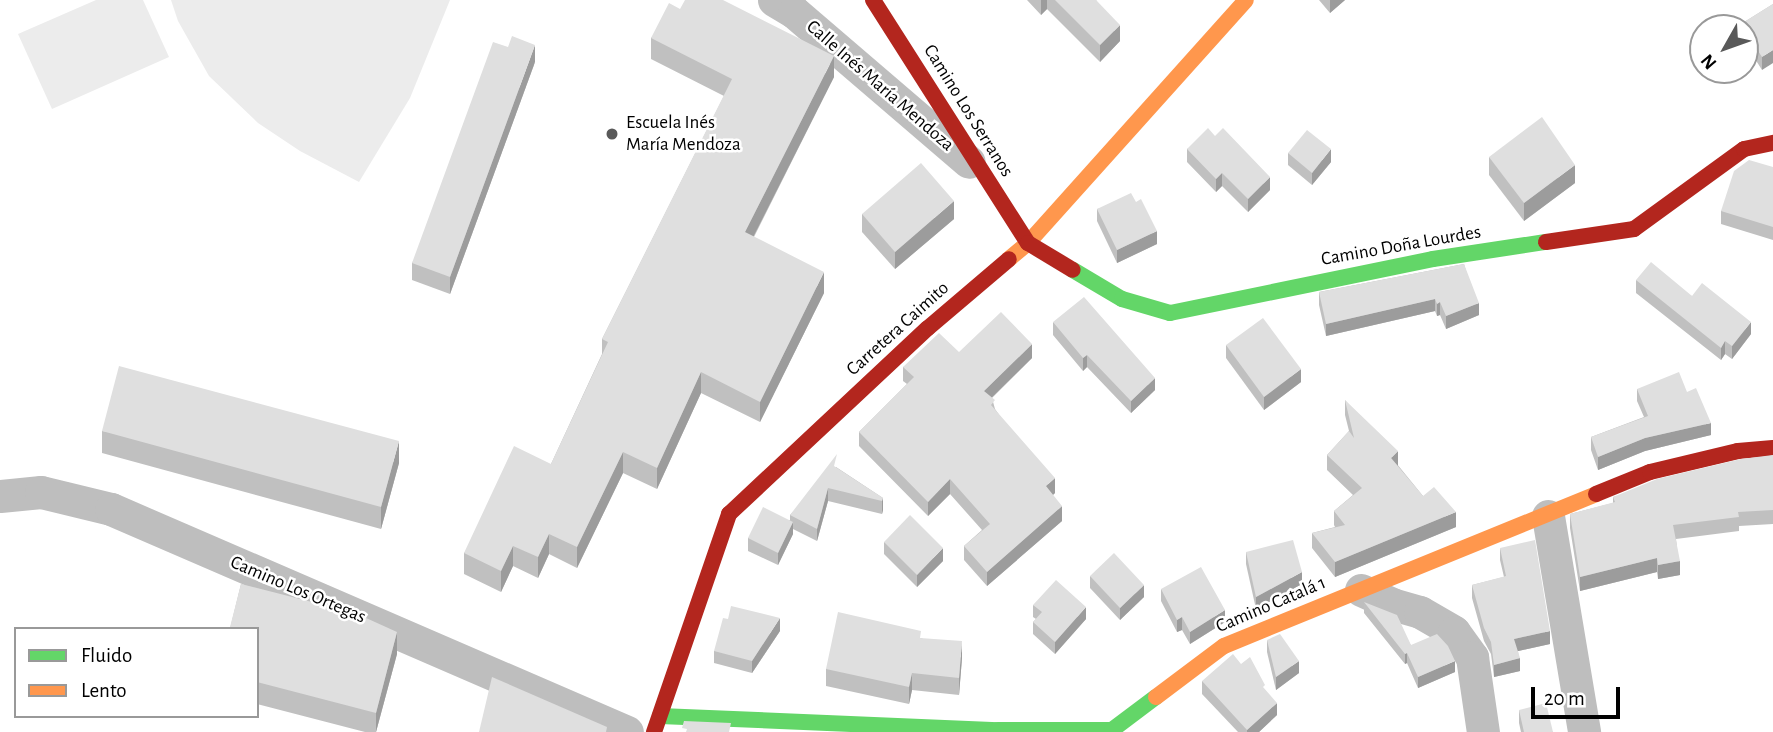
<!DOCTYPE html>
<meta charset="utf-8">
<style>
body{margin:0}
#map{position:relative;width:1773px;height:732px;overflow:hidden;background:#fff;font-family:"Alegreya Sans",sans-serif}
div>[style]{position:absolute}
.green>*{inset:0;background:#ececec}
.street>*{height:33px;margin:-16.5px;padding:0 16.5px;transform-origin:16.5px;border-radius:16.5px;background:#bebebe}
.fast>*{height:16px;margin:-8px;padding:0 8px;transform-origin:8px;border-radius:8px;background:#63d668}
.slow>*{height:16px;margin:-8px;padding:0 8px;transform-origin:8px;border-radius:8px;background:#ff974d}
.jam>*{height:16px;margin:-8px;padding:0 8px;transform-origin:8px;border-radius:8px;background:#b3261e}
.wall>*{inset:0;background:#c0c0c0}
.shaded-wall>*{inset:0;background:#9c9c9c}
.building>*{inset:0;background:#dfdfdf}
.dots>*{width:19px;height:19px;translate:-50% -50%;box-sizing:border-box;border:4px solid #fff;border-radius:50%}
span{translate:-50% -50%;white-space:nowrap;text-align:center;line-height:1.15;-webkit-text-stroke:5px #fff;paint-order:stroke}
.street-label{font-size:19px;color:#000}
.poi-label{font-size:19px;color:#000}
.left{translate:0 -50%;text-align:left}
.legend{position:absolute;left:14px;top:627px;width:245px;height:91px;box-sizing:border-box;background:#fff;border:2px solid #999;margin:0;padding:9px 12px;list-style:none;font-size:21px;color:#000}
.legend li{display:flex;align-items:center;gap:14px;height:35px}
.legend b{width:35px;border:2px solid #999}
.north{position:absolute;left:1689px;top:14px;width:70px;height:70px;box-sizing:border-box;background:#fff;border:2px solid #999;border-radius:50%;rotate:230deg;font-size:19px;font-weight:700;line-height:28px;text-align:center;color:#000}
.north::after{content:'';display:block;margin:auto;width:24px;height:32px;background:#595959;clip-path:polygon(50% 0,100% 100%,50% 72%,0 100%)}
.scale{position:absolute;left:1531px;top:687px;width:89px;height:32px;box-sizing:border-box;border:4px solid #000;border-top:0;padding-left:9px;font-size:21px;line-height:24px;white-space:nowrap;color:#000;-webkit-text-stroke:5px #fff;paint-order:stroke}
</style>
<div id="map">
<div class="green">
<div style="clip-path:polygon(96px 0,143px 0,169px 57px,52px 109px,18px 34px)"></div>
<div style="clip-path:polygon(171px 0,450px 0,410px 98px,359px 182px,300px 151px,258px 123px,209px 76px,178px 21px)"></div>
</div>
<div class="street">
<div style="left:774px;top:0;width:23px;rotate:31deg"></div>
<div style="left:794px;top:12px;width:230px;rotate:40.6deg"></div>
<div style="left:0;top:496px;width:41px;rotate:-5.6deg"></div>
<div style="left:41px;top:492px;width:72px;rotate:13.7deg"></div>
<div style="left:111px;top:509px;width:562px;rotate:23.37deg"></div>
<div style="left:1548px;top:516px;width:219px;rotate:80.5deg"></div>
<div style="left:1361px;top:590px;width:34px;rotate:24deg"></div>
<div style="left:1392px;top:604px;width:29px;rotate:16deg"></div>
<div style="left:1420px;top:612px;width:39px;rotate:30deg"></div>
<div style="left:1454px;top:632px;width:31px;rotate:54deg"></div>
<div style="left:1472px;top:657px;width:76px;rotate:81.7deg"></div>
</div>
<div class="fast">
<div style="left:1073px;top:270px;width:57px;rotate:30.6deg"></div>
<div style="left:1122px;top:299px;width:50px;rotate:16.3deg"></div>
<div style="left:1170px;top:313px;width:268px;rotate:-11.6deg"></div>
<div style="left:1433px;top:259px;width:114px;rotate:-8.6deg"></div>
<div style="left:660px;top:716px;width:338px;rotate:2.4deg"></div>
<div style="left:998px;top:730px;width:114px"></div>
<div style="left:1112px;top:730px;width:55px;rotate:-36.9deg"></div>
</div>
<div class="slow">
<div style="left:1009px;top:259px;width:25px;rotate:-40deg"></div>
<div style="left:1028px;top:243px;width:326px;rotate:-48.1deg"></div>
<div style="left:1156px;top:697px;width:85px;rotate:-36.9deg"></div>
<div style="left:1224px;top:646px;width:402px;rotate:-22.2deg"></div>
</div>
<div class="jam">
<div style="left:873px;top:0;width:288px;rotate:57.5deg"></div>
<div style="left:1028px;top:243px;width:52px;rotate:31deg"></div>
<div style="left:1546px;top:242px;width:89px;rotate:-8.4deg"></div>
<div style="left:1634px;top:229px;width:136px;rotate:-36deg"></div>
<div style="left:1744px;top:149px;width:30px;rotate:-12deg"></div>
<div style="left:1596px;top:494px;width:58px;rotate:-22.2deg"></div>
<div style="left:1650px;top:472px;width:90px;rotate:-13.4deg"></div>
<div style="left:1738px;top:451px;width:35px;rotate:-5deg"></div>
<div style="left:654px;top:732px;width:231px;rotate:-71deg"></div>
<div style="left:729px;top:514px;width:272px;rotate:-43.1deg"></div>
<div style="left:928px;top:328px;width:106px;rotate:-40.4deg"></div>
</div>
<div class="wall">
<div style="clip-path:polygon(1027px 0,1096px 0,1120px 41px,1100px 62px,1047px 9px,1041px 15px)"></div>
<div style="clip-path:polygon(1319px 0,1345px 0,1330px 13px)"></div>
<div style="clip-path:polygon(1773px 4px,1762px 70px,1745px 43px,1745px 28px,1741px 28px,1741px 24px)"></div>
<div style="clip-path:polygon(680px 9px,834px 77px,754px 237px,824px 293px,760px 422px,701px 393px,657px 489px,623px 473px,577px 568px,549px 554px,538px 578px,513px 566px,501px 592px,464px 574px,464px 553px,551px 464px,602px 354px,602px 339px,724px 96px,651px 59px,651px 38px)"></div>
<div style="clip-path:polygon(535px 62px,450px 294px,412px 280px,412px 263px)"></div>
<div style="clip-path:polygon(1215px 136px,1270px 190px,1248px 212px,1222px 186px,1216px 192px,1187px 162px,1187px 149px)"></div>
<div style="clip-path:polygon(1288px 153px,1331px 162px,1312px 185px,1288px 165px)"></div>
<div style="clip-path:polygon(1489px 157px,1575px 183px,1524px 221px,1489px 175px)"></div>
<div style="clip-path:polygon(1773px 167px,1773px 240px,1721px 224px,1721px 211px)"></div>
<div style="clip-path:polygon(1136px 202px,1157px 244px,1117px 263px,1097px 221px,1097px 209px)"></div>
<div style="clip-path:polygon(862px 214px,954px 219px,895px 269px,862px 232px)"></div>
<div style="clip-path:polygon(1464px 264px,1479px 315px,1446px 329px,1440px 315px,1437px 316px,1435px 311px,1326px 336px,1319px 305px,1319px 292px)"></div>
<div style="clip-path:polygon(1636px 280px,1692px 296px,1751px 334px,1732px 359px,1725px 354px,1721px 360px,1636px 293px)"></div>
<div style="clip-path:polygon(1053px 322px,1155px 390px,1131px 413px,1087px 367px,1083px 371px,1053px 335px)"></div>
<div style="clip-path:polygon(1226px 345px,1301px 382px,1264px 410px,1226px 358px)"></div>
<div style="clip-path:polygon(959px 352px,1032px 358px,992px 398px,995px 409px,1055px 493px,1053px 495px,1062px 521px,987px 586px,964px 560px,964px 546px,982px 530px,950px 494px,928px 516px,859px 446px,859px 432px,907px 384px,903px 381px,903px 367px)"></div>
<div style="clip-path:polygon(1637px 389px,1687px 392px,1711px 435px,1645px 451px,1598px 470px,1591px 450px,1591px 437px,1644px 417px,1637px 401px)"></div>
<div style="clip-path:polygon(1345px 400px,1423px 496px,1456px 527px,1335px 577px,1312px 548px,1312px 533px,1335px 527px,1334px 525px,1334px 511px,1353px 495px,1327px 470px,1327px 455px,1349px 431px,1345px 415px)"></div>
<div style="clip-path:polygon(102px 431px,399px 463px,381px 529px,102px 453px)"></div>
<div style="clip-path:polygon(1773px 455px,1773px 524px,1739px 526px,1739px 531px,1676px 539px,1680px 575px,1658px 579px,1657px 572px,1580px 591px,1570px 528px,1570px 514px,1613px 503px,1613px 497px)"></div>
<div style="clip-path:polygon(836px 467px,883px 498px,883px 510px,882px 514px,828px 501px,817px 541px,793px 529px,793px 534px,778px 565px,748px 551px,748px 538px,790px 520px,790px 515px)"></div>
<div style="clip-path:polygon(884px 542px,943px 561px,917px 587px,884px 554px)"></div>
<div style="clip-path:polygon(1500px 548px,1550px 644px,1518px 651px,1520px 671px,1494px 677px,1491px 654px,1484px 641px,1472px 598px,1472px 585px,1504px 577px,1500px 560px)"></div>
<div style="clip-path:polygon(1246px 552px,1302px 584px,1256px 609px,1246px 564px)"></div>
<div style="clip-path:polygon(1090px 576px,1144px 597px,1120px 620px,1090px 588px)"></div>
<div style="clip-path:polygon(241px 584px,355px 613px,397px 632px,397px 654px,376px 732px,365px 732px,257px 704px,257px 629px,230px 629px)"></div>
<div style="clip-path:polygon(1161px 589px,1225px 622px,1190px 644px,1182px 630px,1177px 632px,1161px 601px)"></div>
<div style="clip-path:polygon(1364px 602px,1411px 645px,1455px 672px,1418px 688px,1407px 663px,1405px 664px,1364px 613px)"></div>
<div style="clip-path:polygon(1033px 605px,1086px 619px,1055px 654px,1033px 634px,1033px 622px,1036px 619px,1033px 617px)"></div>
<div style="clip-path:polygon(780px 631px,752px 673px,714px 663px,714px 651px)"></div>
<div style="clip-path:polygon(921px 638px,962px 658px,959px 695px,912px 690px,909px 704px,826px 686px,826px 669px)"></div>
<div style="clip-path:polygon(1267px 640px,1299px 673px,1276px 690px,1267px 652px)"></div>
<div style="clip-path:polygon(1202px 681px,1265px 690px,1277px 715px,1259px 732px,1238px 732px,1202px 694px)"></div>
<div style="clip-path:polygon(1519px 710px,1553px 732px,1521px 732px,1519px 723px)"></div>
</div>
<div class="shaded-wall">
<div style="clip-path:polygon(1041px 0,1047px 0,1047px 9px,1041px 15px)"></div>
<div style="clip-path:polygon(1330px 0,1345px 0,1330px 13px)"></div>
<div style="clip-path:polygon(1120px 25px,1120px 41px,1100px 62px,1100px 45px)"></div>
<div style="clip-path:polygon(535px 45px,535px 62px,450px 294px,450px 277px)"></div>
<div style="clip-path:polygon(1773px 50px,1773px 63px,1762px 70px,1762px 57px)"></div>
<div style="clip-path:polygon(834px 56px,834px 77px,745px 253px,745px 232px)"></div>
<div style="clip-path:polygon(1331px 149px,1331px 162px,1312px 185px,1312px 173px)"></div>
<div style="clip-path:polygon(1575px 165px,1575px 183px,1524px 221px,1524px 203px)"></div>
<div style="clip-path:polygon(1222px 173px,1222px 186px,1216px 192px,1216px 179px)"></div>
<div style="clip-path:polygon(1270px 177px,1270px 190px,1248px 212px,1248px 199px)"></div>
<div style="clip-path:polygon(954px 201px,954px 219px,895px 269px,895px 252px)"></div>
<div style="clip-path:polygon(1157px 231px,1157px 244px,1117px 263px,1117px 250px)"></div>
<div style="clip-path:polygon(824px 272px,824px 293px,760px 422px,760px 402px)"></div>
<div style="clip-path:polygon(1435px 299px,1435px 311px,1326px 336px,1326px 324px)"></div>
<div style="clip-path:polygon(1440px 302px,1440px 315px,1437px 316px,1437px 304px)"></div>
<div style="clip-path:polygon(1479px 303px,1479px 315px,1446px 329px,1446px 316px)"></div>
<div style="clip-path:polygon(1751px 322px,1751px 334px,1732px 359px,1732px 346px)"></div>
<div style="clip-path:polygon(1725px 341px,1725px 354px,1721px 360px,1721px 348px)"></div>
<div style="clip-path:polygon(1032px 344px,1032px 358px,984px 405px,984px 391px)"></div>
<div style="clip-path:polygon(1087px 355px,1087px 367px,1083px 371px,1083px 358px)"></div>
<div style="clip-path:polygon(1301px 369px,1301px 382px,1264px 410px,1264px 397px)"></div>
<div style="clip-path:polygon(701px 372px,701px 393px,657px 489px,657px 468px)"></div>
<div style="clip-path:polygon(1155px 378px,1155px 390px,1131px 413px,1131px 401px)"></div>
<div style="clip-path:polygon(1711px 423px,1711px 435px,1645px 451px,1598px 470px,1598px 457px,1645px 438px)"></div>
<div style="clip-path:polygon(399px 441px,399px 463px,381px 529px,381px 507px)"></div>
<div style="clip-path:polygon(1398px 451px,1398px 466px,1391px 458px)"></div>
<div style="clip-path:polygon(623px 452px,623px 473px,577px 568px,577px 547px)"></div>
<div style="clip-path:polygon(1055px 478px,1055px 493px,1046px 501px,1046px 486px)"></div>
<div style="clip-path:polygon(950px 479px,950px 494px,928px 516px,928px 502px)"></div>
<div style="clip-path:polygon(828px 488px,828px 501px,817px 541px,817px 529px)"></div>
<div style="clip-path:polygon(883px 498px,883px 510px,882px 514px,882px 501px)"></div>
<div style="clip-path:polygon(1062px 506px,1062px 521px,987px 586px,987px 572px)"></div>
<div style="clip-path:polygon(1456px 512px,1456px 527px,1335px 577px,1335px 562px)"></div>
<div style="clip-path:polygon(793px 522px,793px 534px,778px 565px,778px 553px)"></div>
<div style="clip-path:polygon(549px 534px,549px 554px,538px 578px,538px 557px)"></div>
<div style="clip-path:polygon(513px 546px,513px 566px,501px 592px,501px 571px)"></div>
<div style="clip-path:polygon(943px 548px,943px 561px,917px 587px,917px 575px)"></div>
<div style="clip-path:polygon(1657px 558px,1657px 572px,1580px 591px,1580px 577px)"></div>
<div style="clip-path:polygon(1680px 561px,1680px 575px,1658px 579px,1658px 565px)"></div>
<div style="clip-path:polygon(1302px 572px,1302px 584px,1256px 609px,1256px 597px)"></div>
<div style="clip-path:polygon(1144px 585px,1144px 597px,1120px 620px,1120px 608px)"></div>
<div style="clip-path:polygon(1086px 607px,1086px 619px,1055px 654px,1055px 642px)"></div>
<div style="clip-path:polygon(1225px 610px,1225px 622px,1190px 644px,1190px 632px)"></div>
<div style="clip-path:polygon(1182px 617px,1182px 630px,1177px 632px,1177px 620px)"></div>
<div style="clip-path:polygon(780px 618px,780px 631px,752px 673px,752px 661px)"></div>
<div style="clip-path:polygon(1550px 631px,1550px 644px,1514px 652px,1514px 639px)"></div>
<div style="clip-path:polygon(397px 632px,397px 654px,376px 732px,376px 713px)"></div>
<div style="clip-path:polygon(962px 641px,962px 658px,959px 695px,959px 678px)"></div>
<div style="clip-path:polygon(1407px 653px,1407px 663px,1405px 664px,1405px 654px)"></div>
<div style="clip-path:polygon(1520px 658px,1520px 671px,1494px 677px,1494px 665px)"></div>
<div style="clip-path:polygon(1299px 661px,1299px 673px,1276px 690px,1276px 677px)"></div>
<div style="clip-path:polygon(1455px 661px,1455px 672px,1418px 688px,1418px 677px)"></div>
<div style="clip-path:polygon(912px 673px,912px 690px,909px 704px,909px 687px)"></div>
<div style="clip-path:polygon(1277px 703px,1277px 715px,1259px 732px,1247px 732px,1247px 730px)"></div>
</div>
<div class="building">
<div style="clip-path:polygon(685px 0,723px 0,834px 56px,745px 232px,824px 272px,760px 402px,701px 372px,657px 468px,623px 452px,577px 547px,549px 534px,538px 557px,513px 546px,501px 571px,464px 553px,514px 446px,551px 464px,608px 342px,602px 339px,732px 79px,651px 38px,669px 3px,680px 9px)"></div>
<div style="clip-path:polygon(1055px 0,1096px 0,1120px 25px,1100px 45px)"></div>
<div style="clip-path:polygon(1773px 4px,1773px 50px,1762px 57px,1745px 31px,1745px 28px,1743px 28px,1741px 24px)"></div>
<div style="clip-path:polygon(512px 36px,535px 45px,450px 277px,412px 263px,493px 42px,508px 47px)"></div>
<div style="clip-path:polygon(1542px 117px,1575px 165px,1524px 203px,1489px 157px)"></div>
<div style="clip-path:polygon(1208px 128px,1215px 136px,1223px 128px,1270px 177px,1248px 199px,1222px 173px,1216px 179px,1187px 149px)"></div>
<div style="clip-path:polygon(1307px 130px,1331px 149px,1312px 173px,1288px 153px)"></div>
<div style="clip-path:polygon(1749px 160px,1773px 167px,1773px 227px,1721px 211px,1734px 171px)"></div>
<div style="clip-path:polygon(921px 163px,954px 201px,895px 252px,862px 214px)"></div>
<div style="clip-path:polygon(1131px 193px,1136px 202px,1141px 199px,1157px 231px,1117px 250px,1097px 209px)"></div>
<div style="clip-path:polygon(1651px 262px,1692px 296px,1702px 283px,1751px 322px,1732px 346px,1725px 341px,1721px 348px,1636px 280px)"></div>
<div style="clip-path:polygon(1464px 264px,1479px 303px,1446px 316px,1440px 302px,1437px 304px,1435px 299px,1326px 324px,1319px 292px)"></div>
<div style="clip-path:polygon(1084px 297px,1155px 378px,1131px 401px,1087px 355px,1083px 358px,1053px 322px)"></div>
<div style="clip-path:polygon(1001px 312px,1032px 344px,984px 391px,995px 400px,991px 405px,1055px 478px,1046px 486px,1062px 506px,987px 572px,964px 546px,990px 524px,950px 479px,928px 502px,859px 432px,914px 377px,903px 367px,939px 333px,959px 352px)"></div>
<div style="clip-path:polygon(1263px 318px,1301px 369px,1264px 397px,1226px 345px)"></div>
<div style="clip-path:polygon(119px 366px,399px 441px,381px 507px,102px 431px)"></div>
<div style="clip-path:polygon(1679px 372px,1687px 392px,1696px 388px,1711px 423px,1645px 438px,1598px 457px,1591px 437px,1648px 416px,1637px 389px)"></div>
<div style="clip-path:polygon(1345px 400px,1398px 451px,1391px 458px,1423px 496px,1434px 487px,1456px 512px,1335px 562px,1312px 533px,1345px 525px,1334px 511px,1362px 488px,1327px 455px,1349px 431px,1354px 438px)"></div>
<div style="clip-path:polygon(837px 454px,834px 466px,883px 498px,882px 501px,828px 488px,817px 529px,790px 515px)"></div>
<div style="clip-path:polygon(1773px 455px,1773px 510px,1738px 512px,1739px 517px,1673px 525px,1680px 561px,1658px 565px,1657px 558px,1580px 577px,1570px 514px,1615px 502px,1613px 497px,1657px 479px,1741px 459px)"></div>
<div style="clip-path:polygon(763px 507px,793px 522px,778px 553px,748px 538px)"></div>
<div style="clip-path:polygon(910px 515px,943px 548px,917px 575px,884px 542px)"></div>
<div style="clip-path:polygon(1293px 540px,1302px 572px,1256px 597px,1246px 552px)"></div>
<div style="clip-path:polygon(1535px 540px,1550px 631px,1514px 639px,1520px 658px,1494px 665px,1491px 642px,1484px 628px,1472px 585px,1506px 576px,1500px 548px)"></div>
<div style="clip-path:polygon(1114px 553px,1144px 585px,1120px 608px,1090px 576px)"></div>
<div style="clip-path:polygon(1201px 567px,1225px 610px,1190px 632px,1182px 617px,1177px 620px,1161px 589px)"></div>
<div style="clip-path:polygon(1056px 580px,1086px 607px,1055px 642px,1033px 622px,1042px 612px,1033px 605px)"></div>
<div style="clip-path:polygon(241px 584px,355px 613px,397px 632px,376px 713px,257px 682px,257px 629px,235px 629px,235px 628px,230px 627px)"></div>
<div style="clip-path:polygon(1364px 602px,1397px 615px,1411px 645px,1437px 634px,1448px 646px,1455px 661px,1418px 677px,1407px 653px,1405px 654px)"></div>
<div style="clip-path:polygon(731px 606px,780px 618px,752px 661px,714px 651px,723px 618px,728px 619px)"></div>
<div style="clip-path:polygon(838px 612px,921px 631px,920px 638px,962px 641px,959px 678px,912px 673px,909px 687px,826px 669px)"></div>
<div style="clip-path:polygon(1280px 634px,1299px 661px,1276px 677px,1267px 640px)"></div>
<div style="clip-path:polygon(1233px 654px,1241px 664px,1250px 657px,1265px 685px,1263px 687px,1277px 703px,1247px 730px,1202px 681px)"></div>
<div style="clip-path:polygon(492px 677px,607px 727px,606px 732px,479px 732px)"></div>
<div style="clip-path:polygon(1546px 703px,1553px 732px,1524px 732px,1519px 710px)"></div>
<div style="clip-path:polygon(684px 721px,731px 723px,729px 732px,686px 732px,687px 729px,682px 728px)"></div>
</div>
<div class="dots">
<div style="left:612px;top:134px;background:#595959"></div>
</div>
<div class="street-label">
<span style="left:880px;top:86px;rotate:41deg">Calle Inés María Mendoza</span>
<span style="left:968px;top:111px;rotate:58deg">Camino Los Serranos</span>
<span style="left:1401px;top:246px;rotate:-10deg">Camino Doña Lourdes</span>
<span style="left:898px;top:329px;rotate:-42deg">Carretera Caimito</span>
<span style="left:298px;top:590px;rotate:23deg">Camino Los Ortegas</span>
<span style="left:1271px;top:605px;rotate:-23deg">Camino Catalá 1</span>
</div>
<div class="poi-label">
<span class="left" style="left:626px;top:134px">Escuela Inés<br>María Mendoza</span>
</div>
<ul class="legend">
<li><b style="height:9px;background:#63d668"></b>Fluido</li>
<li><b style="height:9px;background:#ff974d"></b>Lento</li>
</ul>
<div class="north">N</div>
<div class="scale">20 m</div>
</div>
